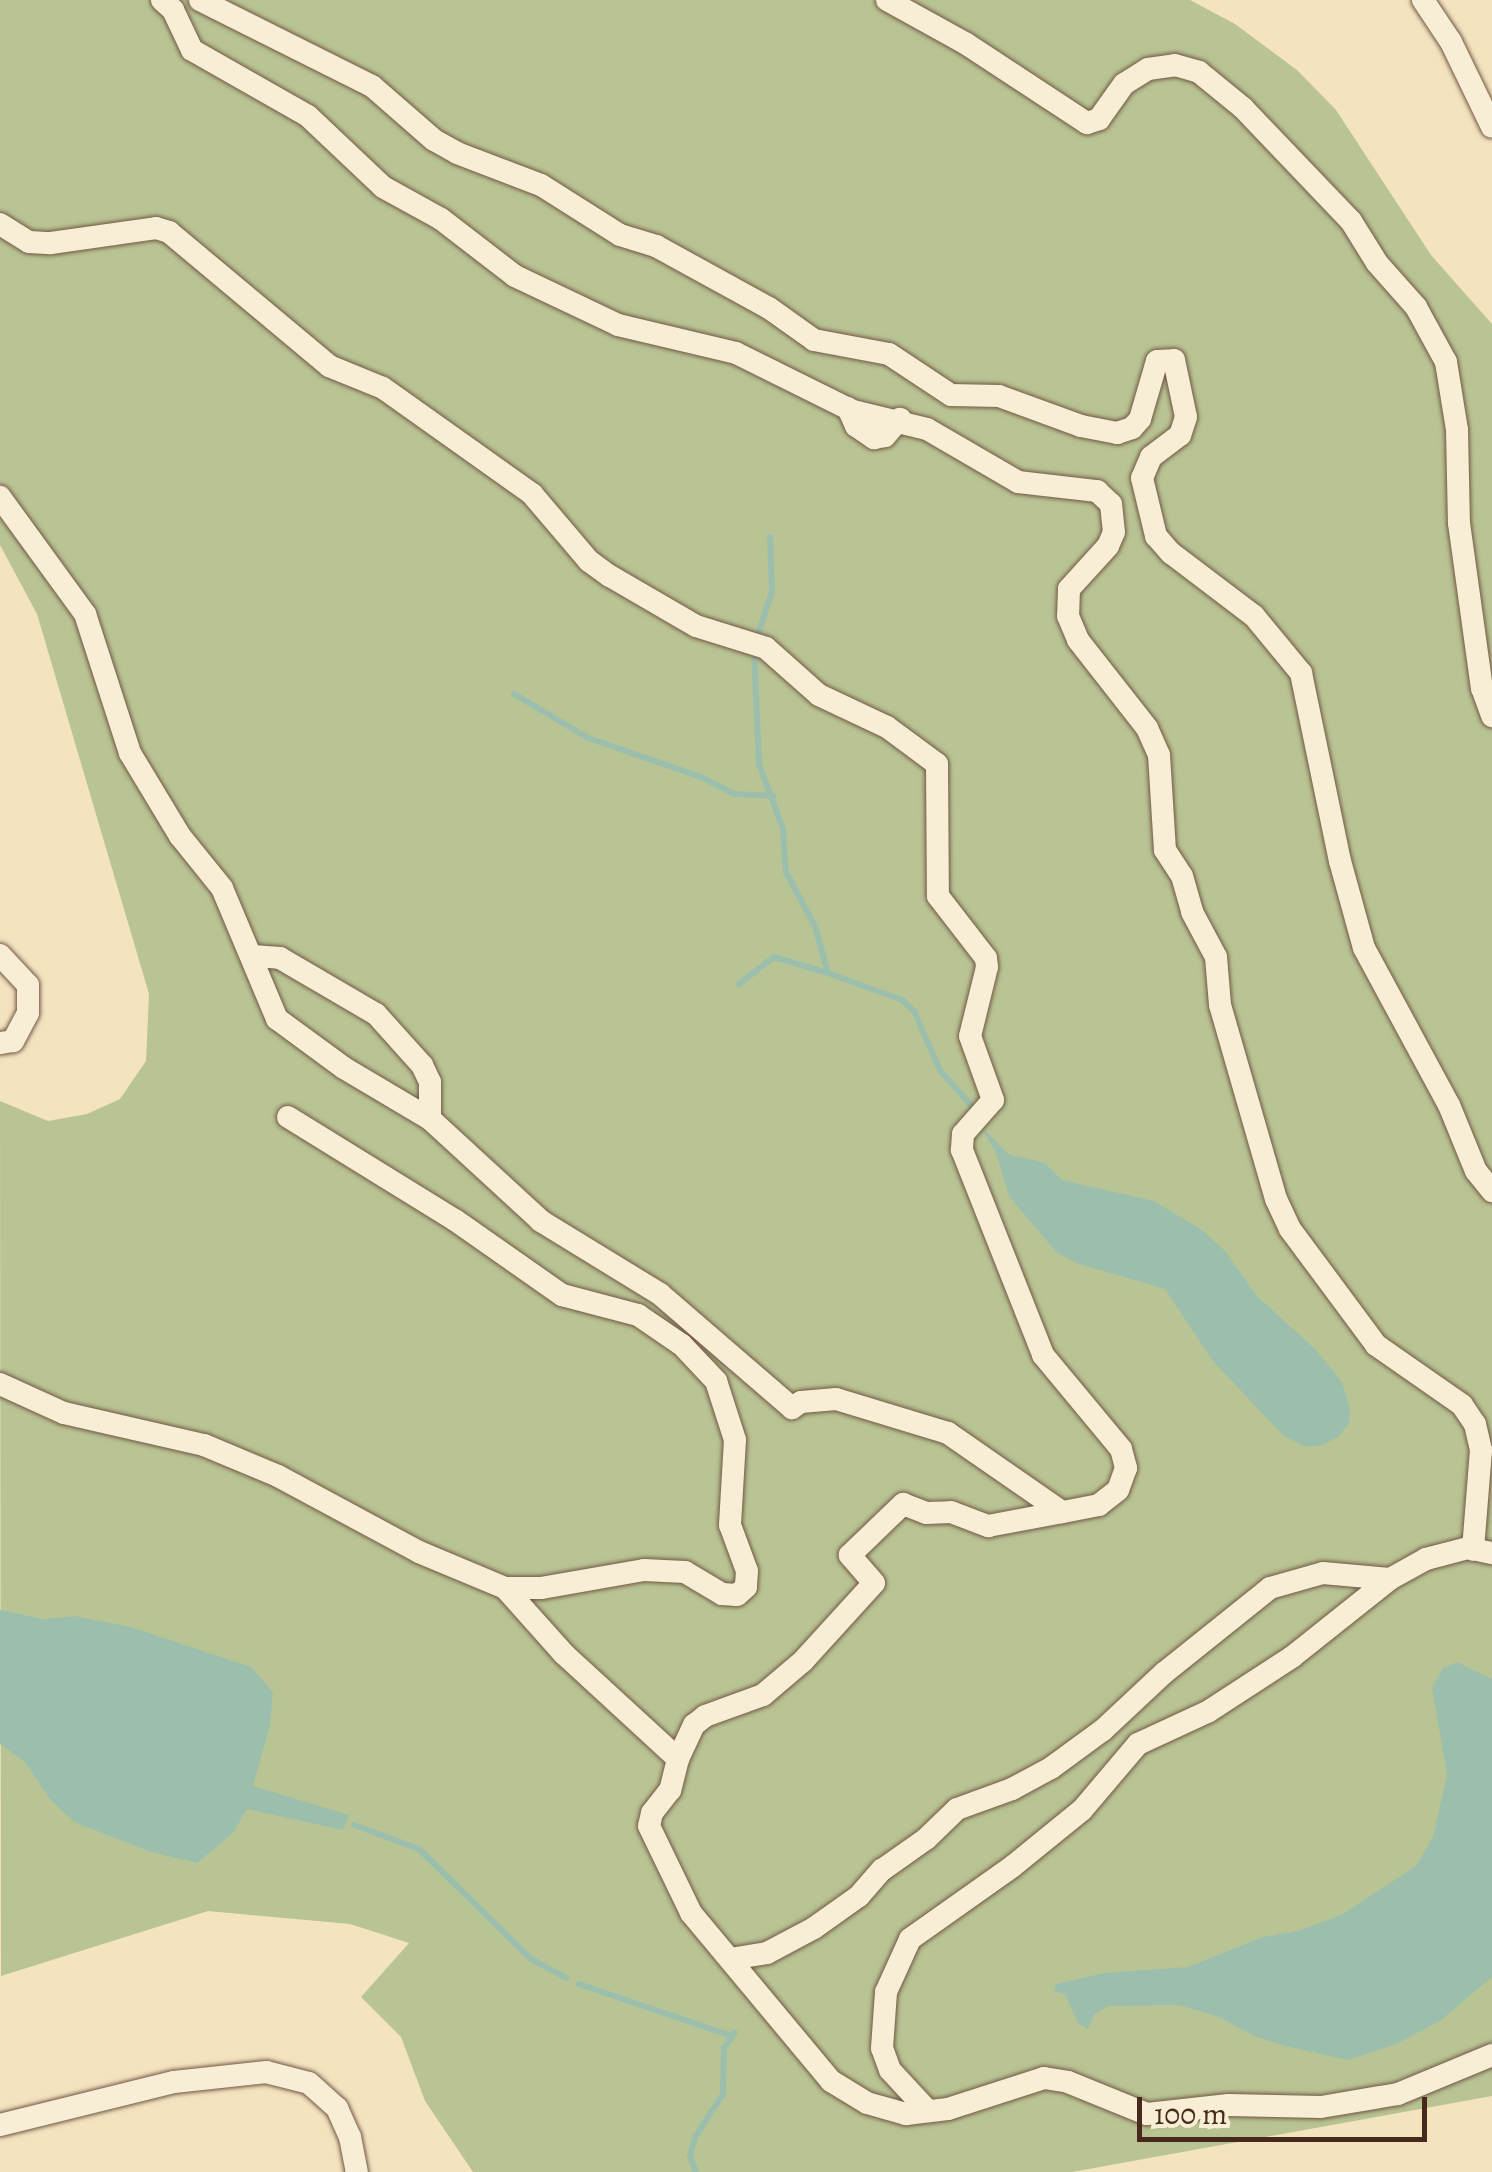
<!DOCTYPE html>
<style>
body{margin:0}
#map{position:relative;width:1492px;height:2172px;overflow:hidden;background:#f4e3bf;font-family:Alegreya,serif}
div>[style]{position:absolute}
.green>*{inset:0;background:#b9c494}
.water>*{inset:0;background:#9cbfad}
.stream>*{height:6px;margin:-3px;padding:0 3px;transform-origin:3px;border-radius:3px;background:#9cbfad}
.roads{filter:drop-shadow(0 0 2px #725845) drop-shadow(0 0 2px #725845)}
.minor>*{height:22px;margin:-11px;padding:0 11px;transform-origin:11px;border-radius:11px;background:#f8edd5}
span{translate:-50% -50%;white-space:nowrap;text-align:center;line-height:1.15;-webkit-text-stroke:8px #f8edd5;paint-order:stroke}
.scale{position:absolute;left:1137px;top:2097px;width:290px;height:45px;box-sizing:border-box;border:5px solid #472a1c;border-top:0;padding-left:12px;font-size:30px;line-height:35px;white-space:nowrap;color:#472a1c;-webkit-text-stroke:8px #f8edd5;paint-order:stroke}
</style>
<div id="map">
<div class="green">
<div style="clip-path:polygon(0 0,1190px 0,1235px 24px,1297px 70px,1336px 110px,1431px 255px,1492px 324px,1492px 2096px,1072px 2172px,473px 2172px,425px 2101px,401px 2037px,361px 1997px,409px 1943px,350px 1924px,208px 1911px,1px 1976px,0 1101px,48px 1121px,87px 1114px,120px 1099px,146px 1061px,149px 994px,37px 614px,0 545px)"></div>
</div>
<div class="water">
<div style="clip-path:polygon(980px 1125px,1008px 1154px,1045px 1163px,1062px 1180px,1154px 1201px,1202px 1230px,1225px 1251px,1256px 1295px,1316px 1350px,1342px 1382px,1350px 1408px,1349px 1423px,1339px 1436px,1323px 1445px,1305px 1447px,1283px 1435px,1212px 1360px,1165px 1289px,1076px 1263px,1056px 1252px,1009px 1196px,996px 1153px)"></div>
<div style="clip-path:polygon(0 1610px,43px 1619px,75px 1616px,131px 1627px,251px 1667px,273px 1692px,270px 1725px,253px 1786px,349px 1815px,343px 1830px,247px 1809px,233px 1833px,197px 1863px,151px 1852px,74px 1822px,49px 1798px,26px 1763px,0 1744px)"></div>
<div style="clip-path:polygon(1457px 1662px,1492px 1679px,1492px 1977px,1440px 2021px,1394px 2045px,1348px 2060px,1285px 2046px,1254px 2036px,1219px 2017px,1179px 2005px,1108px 2006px,1094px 2015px,1088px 2029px,1078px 2023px,1065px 1994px,1054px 1991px,1056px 1984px,1104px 1973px,1188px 1967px,1263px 1937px,1298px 1931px,1341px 1915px,1416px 1866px,1433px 1837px,1447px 1775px,1432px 1688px,1443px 1668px)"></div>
</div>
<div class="stream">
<div style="left:757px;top:638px;width:49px;rotate:-72.3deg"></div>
<div style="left:772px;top:591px;width:54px;rotate:-92.1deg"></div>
<div style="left:754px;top:652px;width:112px;rotate:87.4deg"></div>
<div style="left:759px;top:764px;width:69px;rotate:69.7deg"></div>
<div style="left:783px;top:829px;width:43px;rotate:86deg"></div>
<div style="left:786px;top:872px;width:61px;rotate:61.8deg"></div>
<div style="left:815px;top:926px;width:49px;rotate:74.5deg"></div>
<div style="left:828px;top:973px;width:79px;rotate:20deg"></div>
<div style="left:902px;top:1000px;width:16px;rotate:43deg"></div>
<div style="left:914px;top:1011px;width:64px;rotate:66.2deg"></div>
<div style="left:940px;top:1070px;width:53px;rotate:48.8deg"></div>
<div style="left:514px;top:694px;width:86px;rotate:30.7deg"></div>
<div style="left:588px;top:738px;width:120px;rotate:19deg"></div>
<div style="left:701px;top:777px;width:38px;rotate:27deg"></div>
<div style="left:735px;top:794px;width:38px;rotate:3deg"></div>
<div style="left:739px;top:984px;width:44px;rotate:-37.6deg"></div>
<div style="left:774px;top:957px;width:56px;rotate:16.5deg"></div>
<div style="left:354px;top:1825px;width:69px;rotate:20.3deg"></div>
<div style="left:419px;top:1849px;width:157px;rotate:44.5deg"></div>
<div style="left:531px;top:1959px;width:40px;rotate:28deg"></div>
<div style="left:579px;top:1984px;width:162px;rotate:18.8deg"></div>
<div style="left:696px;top:2172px;width:17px;rotate:-111deg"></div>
<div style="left:690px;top:2156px;width:20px;rotate:-75deg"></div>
<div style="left:695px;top:2137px;width:51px;rotate:-56.9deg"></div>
<div style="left:723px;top:2094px;width:46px;rotate:-88.8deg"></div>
<div style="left:724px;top:2048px;width:19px;rotate:-55deg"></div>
</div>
<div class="roads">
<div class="minor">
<div style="left:162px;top:0;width:15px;rotate:42deg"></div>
<div style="left:173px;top:10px;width:44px;rotate:64.6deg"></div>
<div style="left:192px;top:50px;width:133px;rotate:29.6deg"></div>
<div style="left:308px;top:116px;width:103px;rotate:43.4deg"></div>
<div style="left:383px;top:187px;width:66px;rotate:28.9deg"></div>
<div style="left:441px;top:219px;width:93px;rotate:37.6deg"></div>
<div style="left:515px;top:276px;width:114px;rotate:25.4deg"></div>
<div style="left:618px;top:325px;width:121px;rotate:13.3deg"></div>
<div style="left:736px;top:353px;width:131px;rotate:26.4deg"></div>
<div style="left:853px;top:411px;width:76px;rotate:13.7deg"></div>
<div style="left:927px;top:429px;width:105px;rotate:30.2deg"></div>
<div style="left:1018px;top:482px;width:80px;rotate:6.5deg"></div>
<div style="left:1097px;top:491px;width:19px;rotate:43deg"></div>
<div style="left:1111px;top:504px;width:28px;rotate:84deg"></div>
<div style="left:1114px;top:532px;width:15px;rotate:113deg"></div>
<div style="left:1108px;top:546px;width:58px;rotate:132.2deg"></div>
<div style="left:1069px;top:589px;width:27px;rotate:92deg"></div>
<div style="left:1068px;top:616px;width:26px;rotate:67deg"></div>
<div style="left:1078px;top:640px;width:112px;rotate:51.9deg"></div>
<div style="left:1147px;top:728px;width:30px;rotate:66deg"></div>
<div style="left:1159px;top:755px;width:95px;rotate:86.4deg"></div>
<div style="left:1165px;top:850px;width:31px;rotate:57deg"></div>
<div style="left:1182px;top:876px;width:37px;rotate:74deg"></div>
<div style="left:1192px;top:912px;width:51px;rotate:61.9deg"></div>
<div style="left:1216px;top:957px;width:48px;rotate:85.2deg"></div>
<div style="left:1220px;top:1005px;width:202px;rotate:73.9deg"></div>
<div style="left:1276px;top:1199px;width:33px;rotate:65deg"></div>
<div style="left:1290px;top:1229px;width:144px;rotate:53.4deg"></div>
<div style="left:1376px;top:1345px;width:105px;rotate:34.9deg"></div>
<div style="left:1462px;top:1405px;width:23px;rotate:56deg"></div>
<div style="left:1475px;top:1424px;width:27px;rotate:77deg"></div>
<div style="left:1481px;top:1450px;width:100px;rotate:94.6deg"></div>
<div style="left:200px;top:0;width:192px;rotate:26.6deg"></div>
<div style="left:372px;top:86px;width:82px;rotate:41.1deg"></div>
<div style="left:434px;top:140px;width:26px;rotate:29deg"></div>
<div style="left:457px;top:153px;width:90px;rotate:20.9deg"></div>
<div style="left:541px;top:185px;width:93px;rotate:32.3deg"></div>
<div style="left:620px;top:235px;width:38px;rotate:17deg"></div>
<div style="left:656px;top:246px;width:129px;rotate:28.8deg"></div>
<div style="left:769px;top:308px;width:55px;rotate:35.4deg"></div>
<div style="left:814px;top:340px;width:76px;rotate:10.6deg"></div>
<div style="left:889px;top:354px;width:74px;rotate:33.5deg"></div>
<div style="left:951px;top:395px;width:48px;rotate:1.2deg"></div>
<div style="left:999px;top:396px;width:87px;rotate:20.1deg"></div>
<div style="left:1081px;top:426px;width:37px;rotate:11deg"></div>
<div style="left:1117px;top:433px;width:16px;rotate:-18deg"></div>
<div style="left:1132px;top:428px;width:12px;rotate:-48deg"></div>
<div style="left:1140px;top:419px;width:60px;rotate:-73.7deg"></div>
<div style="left:1157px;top:361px;width:17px;rotate:-3deg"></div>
<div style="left:1174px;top:360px;width:58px;rotate:78.1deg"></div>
<div style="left:1186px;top:417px;width:19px;rotate:108deg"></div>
<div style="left:1180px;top:435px;width:36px;rotate:143deg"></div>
<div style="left:1151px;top:457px;width:23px;rotate:113deg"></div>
<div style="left:1142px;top:478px;width:60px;rotate:76.4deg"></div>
<div style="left:1156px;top:536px;width:23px;rotate:49deg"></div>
<div style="left:1171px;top:553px;width:104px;rotate:37.2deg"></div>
<div style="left:1254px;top:616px;width:74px;rotate:50.5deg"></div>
<div style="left:1301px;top:673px;width:192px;rotate:78.3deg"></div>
<div style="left:1340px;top:861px;width:90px;rotate:74.6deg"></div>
<div style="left:1364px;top:948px;width:179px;rotate:61.6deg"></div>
<div style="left:1449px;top:1105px;width:71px;rotate:67.8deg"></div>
<div style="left:1476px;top:1171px;width:26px;rotate:51deg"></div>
<div style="left:887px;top:0;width:89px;rotate:28.9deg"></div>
<div style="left:965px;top:43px;width:146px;rotate:33.3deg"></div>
<div style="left:1087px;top:123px;width:13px;rotate:-18deg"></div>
<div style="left:1099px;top:119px;width:43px;rotate:-54.5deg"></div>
<div style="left:1124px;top:84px;width:28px;rotate:-32deg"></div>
<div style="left:1148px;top:69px;width:27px;rotate:-8deg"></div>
<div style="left:1175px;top:65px;width:25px;rotate:16deg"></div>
<div style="left:1199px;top:72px;width:57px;rotate:39.3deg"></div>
<div style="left:1243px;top:108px;width:156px;rotate:46.3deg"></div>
<div style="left:1351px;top:221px;width:49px;rotate:58.2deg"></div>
<div style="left:1377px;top:263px;width:59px;rotate:48.4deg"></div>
<div style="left:1416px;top:307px;width:63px;rotate:61.4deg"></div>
<div style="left:1446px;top:362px;width:69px;rotate:80.8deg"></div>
<div style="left:1457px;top:430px;width:93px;rotate:88.8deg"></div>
<div style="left:1459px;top:523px;width:167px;rotate:82.1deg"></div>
<div style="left:1482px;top:688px;width:30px;rotate:70deg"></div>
<div style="left:1423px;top:0;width:50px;rotate:56.3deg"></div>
<div style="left:1451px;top:42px;width:94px;rotate:64.2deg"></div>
<div style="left:0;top:224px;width:34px;rotate:32deg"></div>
<div style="left:29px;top:242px;width:22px;rotate:3deg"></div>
<div style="left:51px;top:243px;width:106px;rotate:-8.1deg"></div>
<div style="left:156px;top:228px;width:14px;rotate:17deg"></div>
<div style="left:169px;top:232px;width:209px;rotate:39.9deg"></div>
<div style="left:329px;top:366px;width:58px;rotate:22.2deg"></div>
<div style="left:383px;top:388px;width:183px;rotate:35.4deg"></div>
<div style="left:532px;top:494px;width:88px;rotate:49.6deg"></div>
<div style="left:589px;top:561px;width:26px;rotate:36deg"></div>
<div style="left:610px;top:576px;width:99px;rotate:30.2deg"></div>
<div style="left:696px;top:626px;width:73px;rotate:17.4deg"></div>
<div style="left:766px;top:648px;width:71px;rotate:41.6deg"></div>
<div style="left:819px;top:695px;width:75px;rotate:25.2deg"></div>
<div style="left:887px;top:727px;width:62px;rotate:36.5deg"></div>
<div style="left:937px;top:764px;width:132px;rotate:89.6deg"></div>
<div style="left:938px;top:896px;width:78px;rotate:52.3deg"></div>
<div style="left:986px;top:958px;width:9px;rotate:84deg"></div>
<div style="left:987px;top:967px;width:71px;rotate:103.8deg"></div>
<div style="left:970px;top:1036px;width:68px;rotate:70.2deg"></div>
<div style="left:993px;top:1100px;width:45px;rotate:131.4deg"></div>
<div style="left:963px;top:1134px;width:16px;rotate:94deg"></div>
<div style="left:962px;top:1150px;width:220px;rotate:68.4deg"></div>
<div style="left:1043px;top:1355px;width:122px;rotate:50.3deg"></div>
<div style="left:1121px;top:1449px;width:20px;rotate:75deg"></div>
<div style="left:1126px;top:1468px;width:23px;rotate:110deg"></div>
<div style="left:1118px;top:1490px;width:24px;rotate:142deg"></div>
<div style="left:1099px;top:1505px;width:38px;rotate:169deg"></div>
<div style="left:1062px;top:1512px;width:139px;rotate:-145.3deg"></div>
<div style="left:948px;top:1433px;width:117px;rotate:-163.1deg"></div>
<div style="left:836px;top:1399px;width:35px;rotate:175deg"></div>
<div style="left:801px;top:1402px;width:11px;rotate:146deg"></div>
<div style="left:792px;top:1408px;width:174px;rotate:-139.2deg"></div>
<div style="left:660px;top:1294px;width:140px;rotate:-148.5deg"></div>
<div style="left:541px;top:1221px;width:151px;rotate:-137.4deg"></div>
<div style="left:430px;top:1119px;width:100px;rotate:-149.3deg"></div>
<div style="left:344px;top:1068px;width:83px;rotate:-143.8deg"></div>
<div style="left:277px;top:1019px;width:142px;rotate:-112.8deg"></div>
<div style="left:222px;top:888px;width:67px;rotate:-128.9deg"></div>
<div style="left:180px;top:836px;width:97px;rotate:-121.1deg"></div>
<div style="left:130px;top:753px;width:146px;rotate:-107.9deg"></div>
<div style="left:85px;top:614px;width:145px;rotate:-126deg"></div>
<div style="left:848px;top:408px;width:20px;rotate:66deg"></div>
<div style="left:856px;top:426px;width:22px;rotate:34deg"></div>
<div style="left:874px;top:438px;width:11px;rotate:-10deg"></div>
<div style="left:885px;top:436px;width:23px;rotate:-49deg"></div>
<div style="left:0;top:955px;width:41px;rotate:47deg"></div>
<div style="left:28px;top:985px;width:28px;rotate:90deg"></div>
<div style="left:28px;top:1013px;width:32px;rotate:118deg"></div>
<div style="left:13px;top:1041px;width:13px;rotate:171deg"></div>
<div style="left:253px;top:956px;width:27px;rotate:4deg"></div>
<div style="left:280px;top:958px;width:111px;rotate:30.3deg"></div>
<div style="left:376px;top:1014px;width:69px;rotate:48deg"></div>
<div style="left:422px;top:1065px;width:19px;rotate:65deg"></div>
<div style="left:430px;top:1082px;width:37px;rotate:90deg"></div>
<div style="left:288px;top:1117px;width:196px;rotate:31.7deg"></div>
<div style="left:455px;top:1220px;width:131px;rotate:35deg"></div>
<div style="left:562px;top:1295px;width:79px;rotate:14.7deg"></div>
<div style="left:638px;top:1315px;width:53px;rotate:34.3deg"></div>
<div style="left:682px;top:1345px;width:50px;rotate:46.6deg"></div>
<div style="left:716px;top:1381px;width:62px;rotate:72.1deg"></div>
<div style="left:735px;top:1440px;width:85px;rotate:93.4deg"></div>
<div style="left:730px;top:1525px;width:49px;rotate:69.7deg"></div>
<div style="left:747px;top:1571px;width:16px;rotate:94deg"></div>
<div style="left:746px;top:1587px;width:12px;rotate:138deg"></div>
<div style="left:737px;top:1595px;width:15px;rotate:-176deg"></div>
<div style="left:722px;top:1594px;width:43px;rotate:-149.3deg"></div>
<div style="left:685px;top:1572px;width:41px;rotate:-177.2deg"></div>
<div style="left:644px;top:1570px;width:105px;rotate:170.1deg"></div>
<div style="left:541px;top:1588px;width:36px;rotate:180deg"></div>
<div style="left:0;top:1384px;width:70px;rotate:24.4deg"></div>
<div style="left:64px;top:1413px;width:144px;rotate:12.9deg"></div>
<div style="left:204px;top:1445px;width:80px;rotate:22.7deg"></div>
<div style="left:278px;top:1476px;width:160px;rotate:28.3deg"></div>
<div style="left:419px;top:1552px;width:93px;rotate:22.7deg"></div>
<div style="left:505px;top:1588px;width:89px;rotate:48.2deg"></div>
<div style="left:564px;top:1654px;width:155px;rotate:42.6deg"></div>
<div style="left:678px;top:1759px;width:32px;rotate:104deg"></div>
<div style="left:670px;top:1790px;width:29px;rotate:128deg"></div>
<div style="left:652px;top:1813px;width:13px;rotate:103deg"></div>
<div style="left:649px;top:1826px;width:97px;rotate:64.2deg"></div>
<div style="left:691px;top:1913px;width:219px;rotate:50.2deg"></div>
<div style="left:831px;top:2081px;width:42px;rotate:31.4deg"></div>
<div style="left:867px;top:2103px;width:41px;rotate:15.8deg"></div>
<div style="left:906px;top:2114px;width:42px;rotate:-6.8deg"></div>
<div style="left:948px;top:2109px;width:101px;rotate:-17.9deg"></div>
<div style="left:1044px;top:2078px;width:24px;rotate:9deg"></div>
<div style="left:1068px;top:2082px;width:85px;rotate:22.1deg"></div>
<div style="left:1147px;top:2114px;width:82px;rotate:-6.3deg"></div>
<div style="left:1229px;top:2105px;width:92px;rotate:1.2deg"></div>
<div style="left:1321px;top:2107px;width:78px;rotate:-9.6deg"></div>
<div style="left:1398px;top:2094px;width:102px;rotate:-22.5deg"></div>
<div style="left:678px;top:1759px;width:38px;rotate:-65deg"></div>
<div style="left:694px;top:1725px;width:14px;rotate:-39deg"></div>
<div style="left:705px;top:1716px;width:62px;rotate:-19.9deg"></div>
<div style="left:763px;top:1695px;width:52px;rotate:-40.4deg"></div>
<div style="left:803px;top:1661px;width:105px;rotate:-47.7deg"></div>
<div style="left:874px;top:1583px;width:37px;rotate:-131deg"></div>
<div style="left:850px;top:1555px;width:74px;rotate:-43.9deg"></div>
<div style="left:903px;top:1504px;width:25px;rotate:21deg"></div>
<div style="left:926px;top:1513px;width:25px;rotate:-2deg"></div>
<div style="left:951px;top:1512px;width:40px;rotate:21deg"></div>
<div style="left:988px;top:1526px;width:75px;rotate:-10.7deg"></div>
<div style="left:730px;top:1959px;width:37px;rotate:-9deg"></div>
<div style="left:767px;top:1953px;width:53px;rotate:-28deg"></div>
<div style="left:814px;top:1928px;width:55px;rotate:-35.4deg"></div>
<div style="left:859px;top:1896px;width:35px;rotate:-49deg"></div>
<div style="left:882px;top:1870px;width:54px;rotate:-35.2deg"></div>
<div style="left:926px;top:1839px;width:43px;rotate:-44.1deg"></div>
<div style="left:957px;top:1809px;width:59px;rotate:-20deg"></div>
<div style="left:1012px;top:1789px;width:44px;rotate:-28.3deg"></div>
<div style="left:1051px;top:1768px;width:64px;rotate:-36.2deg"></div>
<div style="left:1103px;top:1730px;width:83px;rotate:-43.1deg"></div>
<div style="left:1164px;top:1673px;width:136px;rotate:-38.7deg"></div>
<div style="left:1270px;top:1588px;width:55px;rotate:-15.8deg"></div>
<div style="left:1323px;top:1573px;width:67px;rotate:5.1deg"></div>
<div style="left:927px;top:2110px;width:54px;rotate:-132.8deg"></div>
<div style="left:890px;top:2070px;width:23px;rotate:-110deg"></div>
<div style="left:882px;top:2048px;width:56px;rotate:-85.9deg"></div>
<div style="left:886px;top:1992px;width:58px;rotate:-65.6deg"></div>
<div style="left:910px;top:1939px;width:126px;rotate:-35.3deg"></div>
<div style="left:1013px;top:1866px;width:89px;rotate:-39.1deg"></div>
<div style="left:1082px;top:1810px;width:87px;rotate:-49.7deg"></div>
<div style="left:1138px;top:1744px;width:78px;rotate:-24.9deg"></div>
<div style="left:1209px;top:1711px;width:99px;rotate:-33deg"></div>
<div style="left:1292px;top:1657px;width:125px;rotate:-38.5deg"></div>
<div style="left:1390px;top:1579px;width:41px;rotate:-29.1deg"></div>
<div style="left:1426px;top:1559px;width:43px;rotate:-14.7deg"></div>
<div style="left:1468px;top:1548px;width:25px;rotate:12deg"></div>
<div style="left:0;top:2125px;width:179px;rotate:-13.9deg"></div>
<div style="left:174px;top:2082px;width:93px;rotate:-6.2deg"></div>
<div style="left:266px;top:2072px;width:44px;rotate:14.3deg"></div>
<div style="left:309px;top:2083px;width:38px;rotate:42deg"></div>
<div style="left:337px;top:2108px;width:32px;rotate:66deg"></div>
<div style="left:350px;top:2137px;width:36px;rotate:79deg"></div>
</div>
</div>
<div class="scale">100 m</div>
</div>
